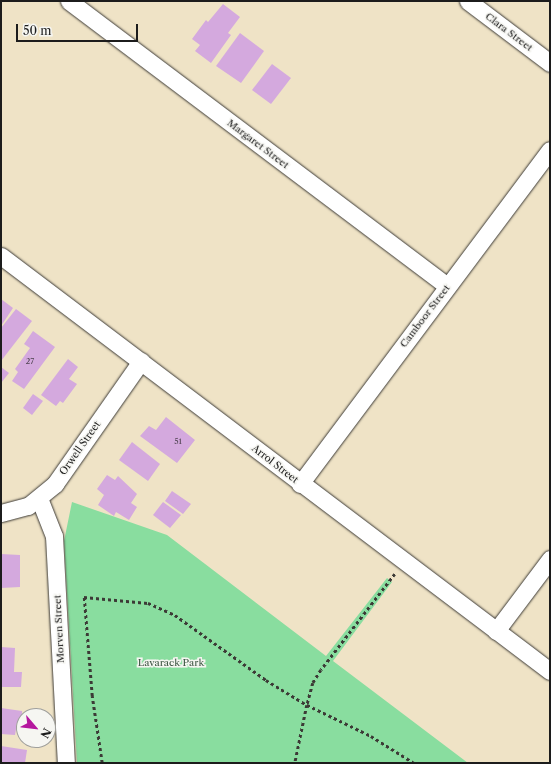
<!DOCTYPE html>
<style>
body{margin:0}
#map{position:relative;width:551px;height:764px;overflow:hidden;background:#efe3c6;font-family:"Libre Caslon Text",serif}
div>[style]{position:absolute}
.green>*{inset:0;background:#89dd9f}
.building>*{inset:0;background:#d4a9de}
.path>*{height:2.5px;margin-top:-1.25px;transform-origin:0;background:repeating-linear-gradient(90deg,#3c3a36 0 3px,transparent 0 6px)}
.roads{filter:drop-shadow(0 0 1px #3c3a36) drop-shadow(0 0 1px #3c3a36)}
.street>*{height:17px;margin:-8.5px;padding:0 8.5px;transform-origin:8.5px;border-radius:8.5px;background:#fff}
span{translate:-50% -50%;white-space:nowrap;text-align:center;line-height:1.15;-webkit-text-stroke:3px #f6f6f2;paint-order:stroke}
.number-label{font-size:8px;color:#4a3f4c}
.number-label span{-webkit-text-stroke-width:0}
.street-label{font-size:10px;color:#1c1c1c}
.park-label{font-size:10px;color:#3d5643}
.frame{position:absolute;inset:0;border:2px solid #1c1c1c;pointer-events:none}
.north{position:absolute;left:16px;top:708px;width:40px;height:40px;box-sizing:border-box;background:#f6f6f2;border:1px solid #9f9f9c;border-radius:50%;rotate:118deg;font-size:11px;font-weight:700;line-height:16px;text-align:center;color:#1c1c1c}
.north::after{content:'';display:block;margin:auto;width:14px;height:18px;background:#b5179e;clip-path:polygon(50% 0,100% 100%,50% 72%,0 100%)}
.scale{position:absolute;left:16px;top:24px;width:122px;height:18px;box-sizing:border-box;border:2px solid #1c1c1c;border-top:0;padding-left:5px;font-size:12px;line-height:14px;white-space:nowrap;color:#1c1c1c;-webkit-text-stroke:3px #f6f6f2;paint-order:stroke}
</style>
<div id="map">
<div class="green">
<div style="clip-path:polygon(72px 502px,167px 535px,326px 656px,387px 578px,392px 582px,333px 661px,468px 763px,77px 763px,64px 541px)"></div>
</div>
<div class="building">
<div style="clip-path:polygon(223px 4px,240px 17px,228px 33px,231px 35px,211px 63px,195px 51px,200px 45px,192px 39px,206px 20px,208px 22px)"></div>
<div style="clip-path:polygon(240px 33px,264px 51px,241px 83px,216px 66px)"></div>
<div style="clip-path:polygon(272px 64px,291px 78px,271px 104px,252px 90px)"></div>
<div style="clip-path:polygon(1px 299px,13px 308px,1px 326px)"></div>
<div style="clip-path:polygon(16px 309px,32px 321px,1px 361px,1px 328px)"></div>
<div style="clip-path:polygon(33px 331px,55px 347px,24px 389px,12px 381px,18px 372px,15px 369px,30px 348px,24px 344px)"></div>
<div style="clip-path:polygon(68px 359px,78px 367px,69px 379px,77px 384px,63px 403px,60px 401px,56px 406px,41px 395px)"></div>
<div style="clip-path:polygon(1px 367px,9px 373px,1px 383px)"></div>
<div style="clip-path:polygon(33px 394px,43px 401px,32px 415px,23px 408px)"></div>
<div style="clip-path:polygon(166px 417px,195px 440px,177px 463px,140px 436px,149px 426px,156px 430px)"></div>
<div style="clip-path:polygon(132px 442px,160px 464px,148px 481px,119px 460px)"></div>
<div style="clip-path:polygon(107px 475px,115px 480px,118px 476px,137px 494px,131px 503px,137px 507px,129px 520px,116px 512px,114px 516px,98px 505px,104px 495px,97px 489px)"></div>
<div style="clip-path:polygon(172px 491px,191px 504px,183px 514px,165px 501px)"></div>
<div style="clip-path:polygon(163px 502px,181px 515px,170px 528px,153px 515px)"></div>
<div style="clip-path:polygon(1px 554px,20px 555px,20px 587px,1px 588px)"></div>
<div style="clip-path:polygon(1px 647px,15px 648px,14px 672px,22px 672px,21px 687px,1px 687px)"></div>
<div style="clip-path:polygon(1px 708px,22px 711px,23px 724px,17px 723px,15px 735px,1px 734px)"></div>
<div style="clip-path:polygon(1px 746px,27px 750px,25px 763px,1px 763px)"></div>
</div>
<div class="path">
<div style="left:395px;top:574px;width:121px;rotate:127.6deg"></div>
<div style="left:321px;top:670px;width:15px;rotate:122deg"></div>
<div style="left:313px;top:683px;width:23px;rotate:105deg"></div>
<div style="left:307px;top:705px;width:71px;rotate:25.8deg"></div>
<div style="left:371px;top:736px;width:51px;rotate:32.1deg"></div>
<div style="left:102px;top:763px;width:68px;rotate:-98.5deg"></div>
<div style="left:92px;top:696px;width:99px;rotate:-94.6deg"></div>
<div style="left:84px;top:597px;width:64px;rotate:5.4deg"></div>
<div style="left:148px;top:603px;width:30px;rotate:24deg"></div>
<div style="left:175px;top:615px;width:112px;rotate:35.5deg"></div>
<div style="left:266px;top:680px;width:48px;rotate:31.4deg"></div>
<div style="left:307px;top:705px;width:59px;rotate:101.7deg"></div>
</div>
<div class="roads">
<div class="street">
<div style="left:69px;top:1px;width:473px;rotate:37deg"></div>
<div style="left:468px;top:1px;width:103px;rotate:37.1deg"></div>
<div style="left:1px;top:256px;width:688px;rotate:37.09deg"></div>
<div style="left:300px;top:484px;width:417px;rotate:-53.2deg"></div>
<div style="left:39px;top:498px;width:41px;rotate:68.5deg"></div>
<div style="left:54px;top:536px;width:227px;rotate:87deg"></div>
<div style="left:1px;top:513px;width:28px;rotate:-15deg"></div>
<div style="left:28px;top:506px;width:35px;rotate:-39deg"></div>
<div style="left:55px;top:484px;width:150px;rotate:-55deg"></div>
<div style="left:496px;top:631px;width:90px;rotate:-53.1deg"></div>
</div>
</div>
<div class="number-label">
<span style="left:30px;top:362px">27</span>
<span style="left:178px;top:442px">51</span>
</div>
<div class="street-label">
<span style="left:509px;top:32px;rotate:37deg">Clara Street</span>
<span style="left:258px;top:144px;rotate:37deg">Margaret Street</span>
<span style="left:425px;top:316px;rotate:-53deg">Camboor Street</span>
<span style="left:80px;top:448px;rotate:-55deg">Orwell Street</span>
<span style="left:275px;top:464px;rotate:38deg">Arrol Street</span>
<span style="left:59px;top:629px;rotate:-93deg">Morven Street</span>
</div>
<div class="park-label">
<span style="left:171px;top:663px">Lavarack Park</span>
</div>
<div class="frame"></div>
<div class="north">N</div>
<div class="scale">50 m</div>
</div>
